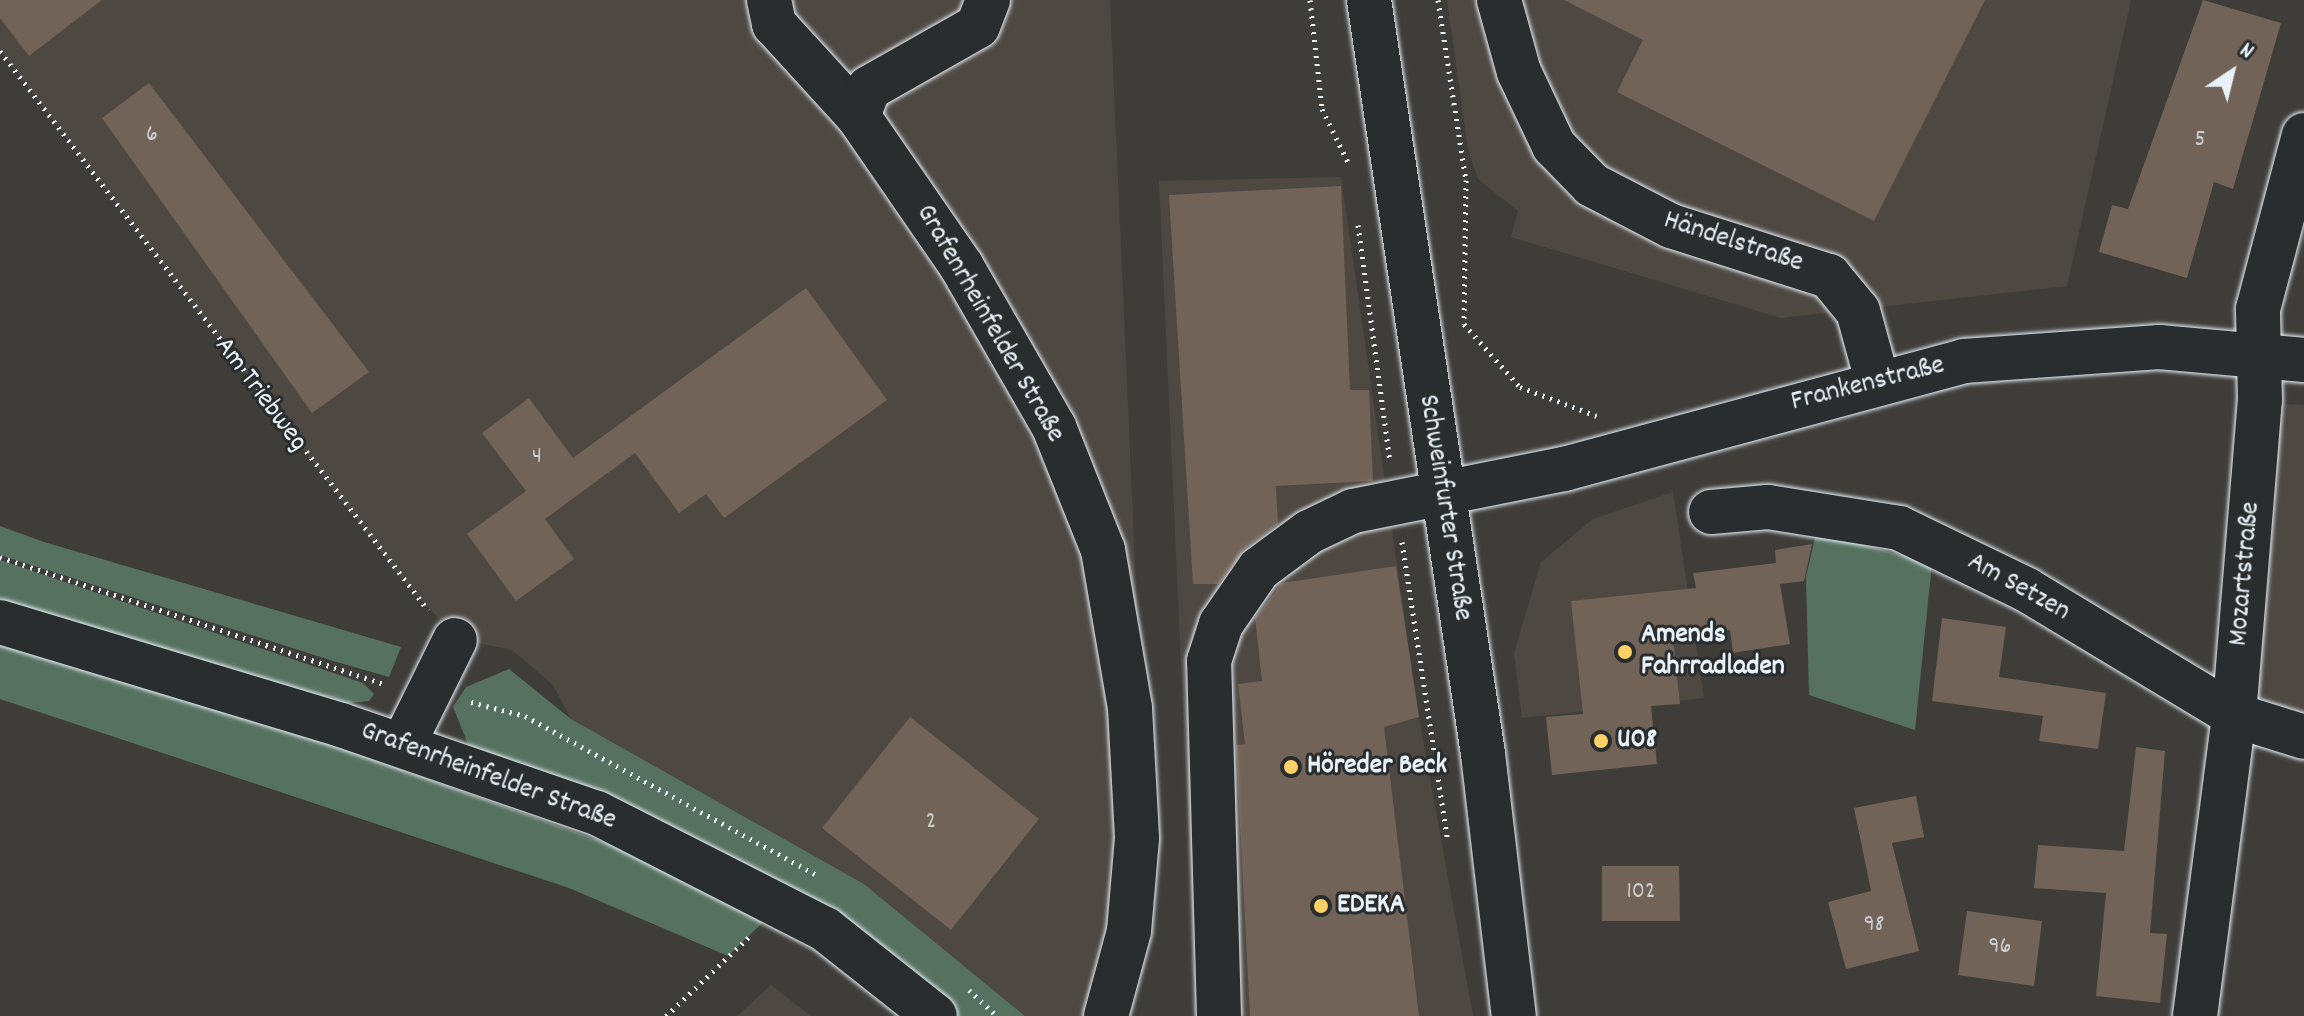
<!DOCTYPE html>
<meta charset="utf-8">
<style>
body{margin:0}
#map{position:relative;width:2304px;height:1016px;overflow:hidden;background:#3f3d3a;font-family:Dekko,sans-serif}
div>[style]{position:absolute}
.built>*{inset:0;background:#4e4843}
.green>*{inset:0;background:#567160}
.building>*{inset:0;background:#716357}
.path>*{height:5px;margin-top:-2.5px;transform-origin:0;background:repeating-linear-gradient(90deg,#e8f1f8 0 2px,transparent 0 8px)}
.roads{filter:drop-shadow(0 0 2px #e8f1f8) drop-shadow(0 0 2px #e8f1f8)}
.minor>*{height:44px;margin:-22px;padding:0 22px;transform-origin:22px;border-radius:22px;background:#2a2d2e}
.dots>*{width:22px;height:22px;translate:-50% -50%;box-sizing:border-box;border:4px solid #2a2d2e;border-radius:50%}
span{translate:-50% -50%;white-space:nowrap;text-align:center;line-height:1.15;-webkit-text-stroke:6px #2a2d2e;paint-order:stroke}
.number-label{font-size:24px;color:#caced0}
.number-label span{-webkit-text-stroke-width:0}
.street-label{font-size:28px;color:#e8f1f8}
.poi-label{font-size:28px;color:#e8f1f8;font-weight:700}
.left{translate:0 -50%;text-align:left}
.north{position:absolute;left:2192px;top:32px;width:80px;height:80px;-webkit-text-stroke:6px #2a2d2e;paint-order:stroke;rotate:35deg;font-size:22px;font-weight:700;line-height:32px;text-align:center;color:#e8f1f8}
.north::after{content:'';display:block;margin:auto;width:28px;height:36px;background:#e8f1f8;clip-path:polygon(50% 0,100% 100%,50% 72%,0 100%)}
</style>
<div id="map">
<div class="built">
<div style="clip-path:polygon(0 0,1110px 0,1148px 857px,1105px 1016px,1025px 1016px,864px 884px,571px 719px,553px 685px,512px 650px,458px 639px,400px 577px,0 50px)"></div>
<div style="clip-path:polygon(1447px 0,2131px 0,2067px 286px,1781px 318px,1511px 237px,1518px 211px,1478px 179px,1468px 149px)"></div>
<div style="clip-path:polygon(1341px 177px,1419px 717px,1473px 1016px,1197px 1016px,1159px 181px)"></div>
<div style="clip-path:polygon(2256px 402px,2304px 405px,2304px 736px,2236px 714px)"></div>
<div style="clip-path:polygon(1673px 492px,1704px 698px,1522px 718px,1514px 653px,1541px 562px,1593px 519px)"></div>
<div style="clip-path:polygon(771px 985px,811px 1016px,737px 1016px)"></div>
</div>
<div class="green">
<div style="clip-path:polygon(0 526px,44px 542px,401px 647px,389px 677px,333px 661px,0 555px)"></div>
<div style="clip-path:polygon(1816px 533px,1932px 563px,1915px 730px,1809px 695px,1806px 577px)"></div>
<div style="clip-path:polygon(0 560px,363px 683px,374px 694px,369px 701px,338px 704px,0 618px)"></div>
<div style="clip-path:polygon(0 626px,631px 852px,470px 749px,453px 707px,466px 687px,509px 669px,571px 719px,864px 884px,1025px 1016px,936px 1016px,782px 904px,728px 956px,569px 888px,0 699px)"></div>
</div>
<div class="building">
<div style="clip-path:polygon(0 0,102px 0,29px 56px,0 18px)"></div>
<div style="clip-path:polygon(1564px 0,1985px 0,1874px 221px,1617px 92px,1643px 40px)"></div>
<div style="clip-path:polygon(2203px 0,2281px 23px,2233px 189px,2214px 182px,2187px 278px,2099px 252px,2112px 205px,2128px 209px)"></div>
<div style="clip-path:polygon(149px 83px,369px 372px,312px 413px,102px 118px)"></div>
<div style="clip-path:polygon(1341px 186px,1350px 390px,1369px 390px,1373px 481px,1276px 486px,1278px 524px,1244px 549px,1218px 584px,1193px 584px,1169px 195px)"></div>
<div style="clip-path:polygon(806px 288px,887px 400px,724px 518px,706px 494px,679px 513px,635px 453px,545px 519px,574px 559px,516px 601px,467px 534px,526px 491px,482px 433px,529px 398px,573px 458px)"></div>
<div style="clip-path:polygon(1812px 544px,1804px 581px,1780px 584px,1790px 644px,1733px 653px,1730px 630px,1673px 640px,1680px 704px,1651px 706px,1657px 764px,1552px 775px,1546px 717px,1583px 714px,1571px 601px,1696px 588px,1693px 573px,1776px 563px,1775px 550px)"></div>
<div style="clip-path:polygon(1396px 566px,1419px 717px,1384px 727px,1419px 1016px,1250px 1016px,1236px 745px,1245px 744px,1238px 684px,1262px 681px,1255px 618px,1282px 583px)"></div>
<div style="clip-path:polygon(1942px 618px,2006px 627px,1999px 677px,2106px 693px,2098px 749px,2039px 741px,2043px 716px,1932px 701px)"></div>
<div style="clip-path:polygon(910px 717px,1039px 819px,951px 930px,822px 828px)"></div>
<div style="clip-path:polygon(2136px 747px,2165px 751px,2150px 933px,2167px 934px,2160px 1003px,2096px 996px,2106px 893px,2034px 888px,2038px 845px,2124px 851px)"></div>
<div style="clip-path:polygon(1916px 796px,1924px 837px,1892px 843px,1919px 951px,1846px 969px,1828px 902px,1871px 891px,1854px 808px)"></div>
<div style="clip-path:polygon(1602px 866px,1679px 866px,1680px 921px,1602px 921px)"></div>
<div style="clip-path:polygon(1967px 911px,2042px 921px,2034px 986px,1958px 975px)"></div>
</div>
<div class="path">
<div style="left:1310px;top:0;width:110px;rotate:83.7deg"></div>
<div style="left:1322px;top:109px;width:61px;rotate:63.9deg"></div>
<div style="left:1438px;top:0;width:182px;rotate:81.2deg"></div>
<div style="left:1466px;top:180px;width:144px;rotate:90.8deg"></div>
<div style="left:1464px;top:324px;width:84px;rotate:48.4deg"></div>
<div style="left:1520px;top:387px;width:82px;rotate:20.6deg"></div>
<div style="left:0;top:51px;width:704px;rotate:52.56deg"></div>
<div style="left:1358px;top:225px;width:238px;rotate:82.3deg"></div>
<div style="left:1402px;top:542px;width:303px;rotate:81.3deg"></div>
<div style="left:0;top:557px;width:407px;rotate:18.3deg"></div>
<div style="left:471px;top:702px;width:56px;rotate:14.5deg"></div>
<div style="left:525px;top:716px;width:334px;rotate:28.6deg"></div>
<div style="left:969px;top:990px;width:38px;rotate:43deg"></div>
<div style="left:666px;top:1016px;width:117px;rotate:-43.6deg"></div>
</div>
<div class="roads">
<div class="minor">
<div style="left:769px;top:0;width:25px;rotate:78deg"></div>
<div style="left:774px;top:24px;width:125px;rotate:47.6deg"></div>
<div style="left:858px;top:116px;width:183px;rotate:55.4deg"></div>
<div style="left:962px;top:267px;width:185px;rotate:60.1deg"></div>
<div style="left:1054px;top:427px;width:132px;rotate:68.3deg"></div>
<div style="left:1103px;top:550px;width:160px;rotate:80.3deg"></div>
<div style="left:1130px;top:708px;width:130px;rotate:86.9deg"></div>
<div style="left:1137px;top:838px;width:93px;rotate:94.9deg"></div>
<div style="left:1129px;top:931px;width:88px;rotate:105.1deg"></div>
<div style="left:1369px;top:0;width:763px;rotate:81.4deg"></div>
<div style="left:1483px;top:754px;width:264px;rotate:83.3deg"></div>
<div style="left:1499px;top:0;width:75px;rotate:74.5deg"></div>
<div style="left:1519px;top:72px;width:82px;rotate:64.7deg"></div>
<div style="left:1554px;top:146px;width:54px;rotate:45.7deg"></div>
<div style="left:1592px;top:185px;width:89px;rotate:27.4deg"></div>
<div style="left:1671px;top:226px;width:166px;rotate:17.6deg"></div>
<div style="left:1829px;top:276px;width:45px;rotate:50.4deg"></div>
<div style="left:1858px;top:311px;width:72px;rotate:74.6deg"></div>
<div style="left:858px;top:116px;width:30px;rotate:-69deg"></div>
<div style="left:869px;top:88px;width:125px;rotate:-29.6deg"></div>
<div style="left:978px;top:26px;width:28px;rotate:-69deg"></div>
<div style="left:1711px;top:512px;width:57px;rotate:-5deg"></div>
<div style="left:1768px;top:507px;width:133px;rotate:9.1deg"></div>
<div style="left:1899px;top:528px;width:142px;rotate:25.8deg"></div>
<div style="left:2027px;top:590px;width:242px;rotate:31.1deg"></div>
<div style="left:2234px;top:715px;width:73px;rotate:17.4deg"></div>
<div style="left:0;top:622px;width:356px;rotate:16.8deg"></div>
<div style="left:341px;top:725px;width:271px;rotate:19deg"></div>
<div style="left:597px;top:813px;width:256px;rotate:27deg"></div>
<div style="left:825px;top:929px;width:140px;rotate:38.3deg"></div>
<div style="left:403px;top:745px;width:117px;rotate:-63.7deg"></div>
<div style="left:1219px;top:1016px;width:355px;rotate:-91.6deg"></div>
<div style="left:1209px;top:661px;width:39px;rotate:-72deg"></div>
<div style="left:1221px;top:624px;width:67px;rotate:-55.4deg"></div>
<div style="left:1259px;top:569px;width:62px;rotate:-36.5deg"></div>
<div style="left:1309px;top:532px;width:49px;rotate:-25.5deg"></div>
<div style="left:1353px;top:511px;width:215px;rotate:-11.3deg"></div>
<div style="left:1564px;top:469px;width:414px;rotate:-15.1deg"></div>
<div style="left:1964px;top:361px;width:196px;rotate:-4.1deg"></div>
<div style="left:2159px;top:347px;width:146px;rotate:5.1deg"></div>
<div style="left:2195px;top:1016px;width:304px;rotate:-82.6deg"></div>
<div style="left:2234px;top:715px;width:316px;rotate:-85.3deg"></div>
<div style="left:2260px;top:400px;width:91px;rotate:-91.3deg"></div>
<div style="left:2258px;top:309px;width:180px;rotate:-75.2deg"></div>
</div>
</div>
<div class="dots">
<div style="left:1625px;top:652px;background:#ffd166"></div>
<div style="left:1601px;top:741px;background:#ffd166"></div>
<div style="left:1291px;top:767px;background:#ffd166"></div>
<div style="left:1321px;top:906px;background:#ffd166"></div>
</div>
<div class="number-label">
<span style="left:152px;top:136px">6</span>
<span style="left:2200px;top:141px">5</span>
<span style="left:537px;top:458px">4</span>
<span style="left:931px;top:823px">2</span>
<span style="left:1641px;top:893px">102</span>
<span style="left:1874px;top:926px">98</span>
<span style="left:2000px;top:948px">96</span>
</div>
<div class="street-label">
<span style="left:1733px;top:243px;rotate:18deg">Händelstraße</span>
<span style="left:989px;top:324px;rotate:60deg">Grafenrheinfelder Straße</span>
<span style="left:1868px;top:385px;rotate:-14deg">Frankenstraße</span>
<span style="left:260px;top:395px;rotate:53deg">Am Triebweg</span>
<span style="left:1444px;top:508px;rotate:81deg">Schweinfurter Straße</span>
<span style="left:2246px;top:574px;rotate:-85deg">Mozartstraße</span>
<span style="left:2018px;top:588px;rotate:29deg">Am Setzen</span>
<span style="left:488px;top:777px;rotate:20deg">Grafenrheinfelder Straße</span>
</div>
<div class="poi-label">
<span class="left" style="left:1641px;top:652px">Amends<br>Fahrradladen</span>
<span class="left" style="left:1617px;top:741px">U08</span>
<span class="left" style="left:1307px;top:767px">Höreder Beck</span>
<span class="left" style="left:1337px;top:906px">EDEKA</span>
</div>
<div class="north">N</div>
</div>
